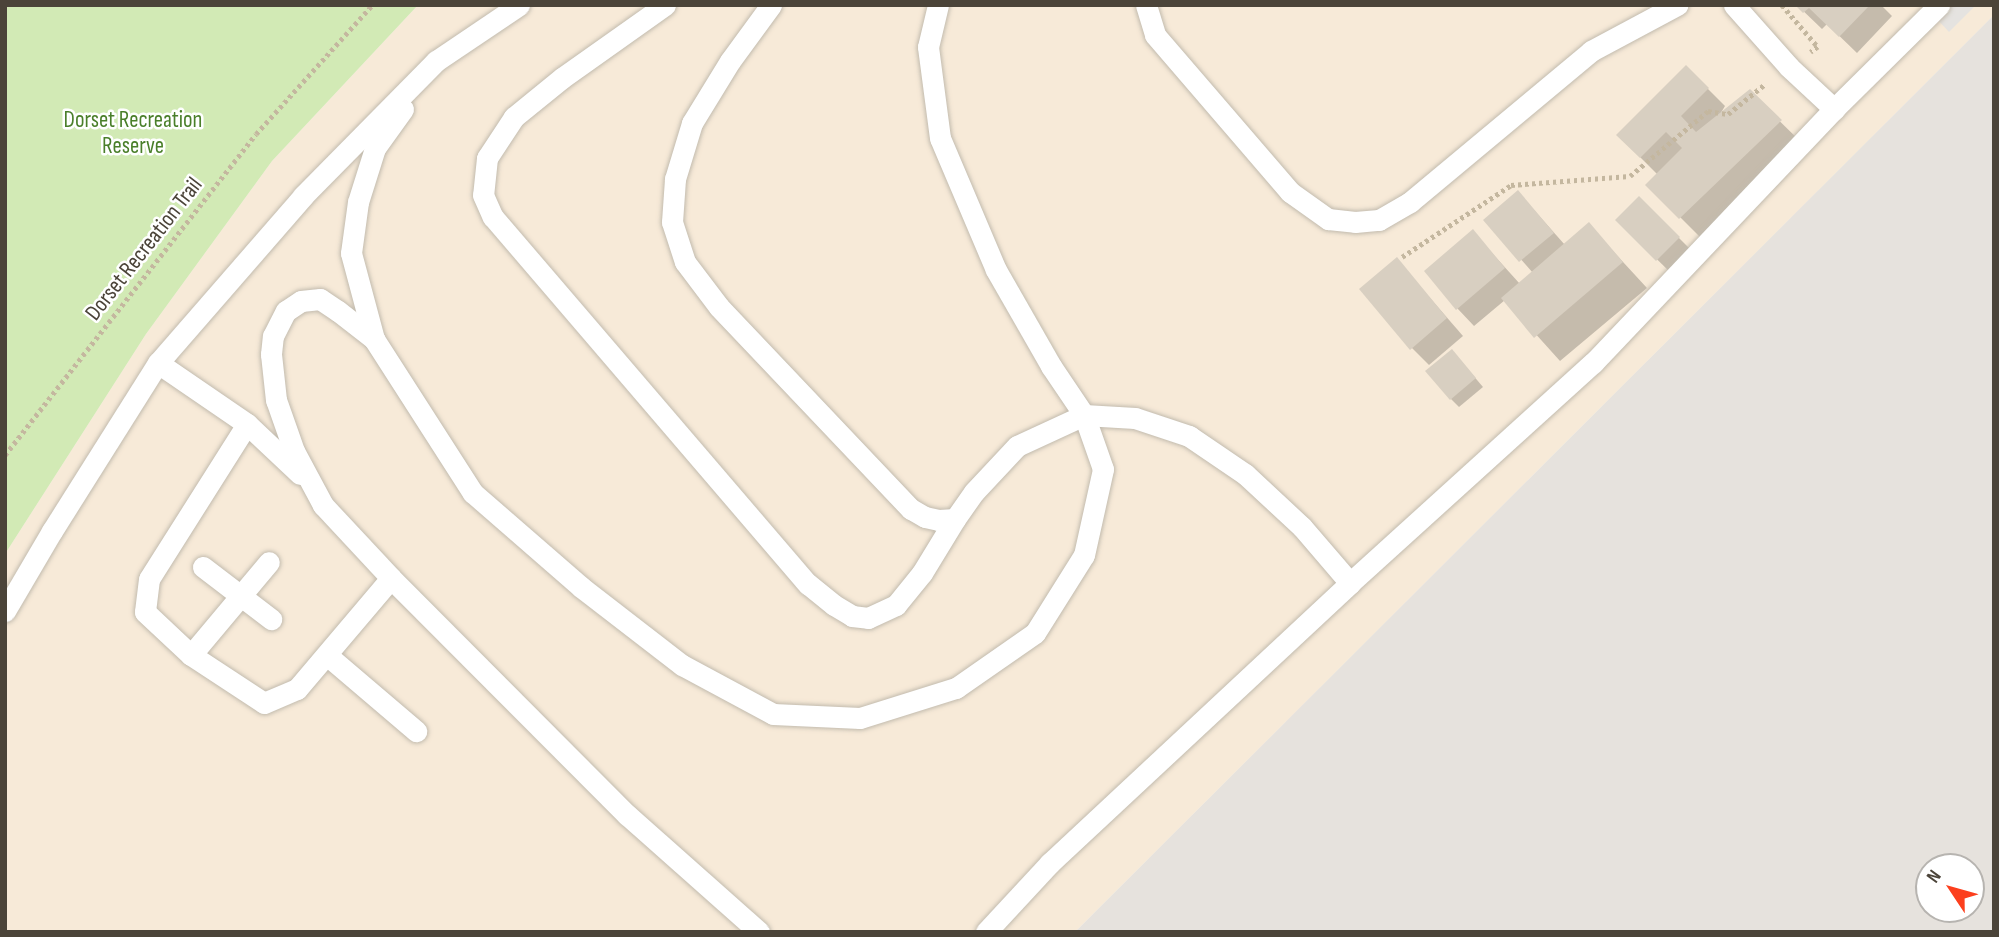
<!DOCTYPE html>
<style>
body{margin:0}
#map{position:relative;width:1999px;height:937px;overflow:hidden;background:#f6f3ec;font-family:"Sofia Sans Condensed",sans-serif}
div>[style]{position:absolute}
.commercial>*{inset:0;background:#f7ead8}
.industrial>*{inset:0;background:#e6e2dd}
.green>*{inset:0;background:#d2eab5}
.parking>*{inset:0;background:#e5e3e0}
.shadow>*{inset:0;background:#0003}
.building>*{inset:0;background:#d8cfc1}
.path>*{height:4.5px;margin-top:-2.25px;transform-origin:0;background:repeating-linear-gradient(90deg,#c4b79f 0 3.5px,transparent 0 7px)}
.roads{filter:drop-shadow(0 0 2px #c2bbae) drop-shadow(0 0 2px #c2bbae)}
.lane>*{height:21px;margin:-10.5px;padding:0 10.5px;transform-origin:10.5px;border-radius:10.5px;background:#fff}
span{translate:-50% -50%;white-space:nowrap;text-align:center;line-height:1.15;-webkit-text-stroke:5px #fff;paint-order:stroke}
.park-label{font-size:23px;color:#4a7f2a}
.street-label{font-size:23px;color:#4b4439}
.frame{position:absolute;inset:0;border:7px solid #4b4439;pointer-events:none}
.north{position:absolute;left:1915px;top:853px;width:70px;height:70px;box-sizing:border-box;background:#fff;border:2px solid #b7b4b0;border-radius:50%;rotate:306deg;font-size:19px;font-weight:700;line-height:28px;text-align:center;color:#4b4439}
.north::after{content:'';display:block;margin:auto;width:24px;height:32px;background:#fc3f1d;clip-path:polygon(50% 0,100% 100%,50% 72%,0 100%)}
</style>
<div id="map">
<div class="commercial">
<div style="clip-path:polygon(418px 5px,1994px 5px,1994px 15px,1075px 932px,5px 932px,5px 554px,146px 334px,272px 161px)"></div>
</div>
<div class="industrial">
<div style="clip-path:polygon(evenodd,1994px 15px,1994px 932px,1075px 932px,1994px 15px,1929px 867px,1971px 867px,1971px 909px,1929px 909px,1929px 867px)"></div>
</div>
<div class="green">
<div style="clip-path:polygon(5px 5px,418px 5px,272px 161px,146px 334px,5px 554px)"></div>
</div>
<div class="parking">
<div style="clip-path:polygon(1924px 5px,1976px 5px,1949px 32px)"></div>
</div>
<div class="shadow">
<div style="clip-path:polygon(1797px 5px,1881px 5px,1892px 16px,1857px 53px,1827px 24px,1822px 29px)"></div>
<div style="clip-path:polygon(1686px 67px,1725px 106px,1719px 116px,1750px 92px,1805px 146px,1705px 242px,1648px 185px,1658px 175px,1618px 135px)"></div>
<div style="clip-path:polygon(1518px 192px,1565px 245px,1589px 225px,1647px 288px,1560px 361px,1505px 300px,1474px 326px,1457px 308px,1473px 232px,1520px 284px,1533px 273px,1486px 220px)"></div>
<div style="clip-path:polygon(1639px 198px,1696px 255px,1675px 277px,1617px 220px)"></div>
<div style="clip-path:polygon(1397px 260px,1463px 336px,1429px 365px,1412px 348px)"></div>
<div style="clip-path:polygon(1460px 360px,1483px 387px,1459px 407px,1451px 399px)"></div>
</div>
<div class="building">
<div style="clip-path:polygon(1795px 5px,1870px 5px,1839px 37px,1809px 8px,1803px 13px)"></div>
<div style="clip-path:polygon(1686px 65px,1709px 88px,1681px 116px,1696px 132px,1750px 89px,1782px 120px,1679px 219px,1645px 185px,1682px 148px,1666px 132px,1640px 158px,1616px 135px)"></div>
<div style="clip-path:polygon(1518px 190px,1554px 233px,1519px 262px,1483px 220px)"></div>
<div style="clip-path:polygon(1639px 196px,1680px 237px,1656px 261px,1615px 220px)"></div>
<div style="clip-path:polygon(1589px 222px,1623px 262px,1534px 338px,1501px 298px)"></div>
<div style="clip-path:polygon(1473px 229px,1505px 268px,1456px 310px,1424px 271px)"></div>
<div style="clip-path:polygon(1397px 257px,1447px 318px,1410px 350px,1359px 289px)"></div>
<div style="clip-path:polygon(1452px 349px,1476px 378px,1450px 400px,1425px 371px)"></div>
</div>
<div class="path">
<div style="left:1782px;top:5px;width:55px;rotate:49.4deg"></div>
<div style="left:1818px;top:47px;width:9px;rotate:144deg"></div>
<div style="left:1402px;top:257px;width:131px;rotate:-33.4deg"></div>
<div style="left:1511px;top:185px;width:119px;rotate:-4.3deg"></div>
<div style="left:1630px;top:176px;width:102px;rotate:-39.8deg"></div>
<div style="left:1708px;top:111px;width:20px;rotate:9deg"></div>
<div style="left:1728px;top:114px;width:46px;rotate:-38.9deg"></div>
<div style="left:5px;top:455px;width:407px;rotate:-52deg"></div>
<div style="left:256px;top:134px;width:173px;rotate:-48deg"></div>
</div>
<div class="roads">
<div class="lane">
<div style="left:665px;top:5px;width:126px;rotate:144.7deg"></div>
<div style="left:562px;top:78px;width:62px;rotate:140.9deg"></div>
<div style="left:514px;top:117px;width:49px;rotate:123.4deg"></div>
<div style="left:487px;top:158px;width:37px;rotate:96deg"></div>
<div style="left:483px;top:195px;width:24px;rotate:66deg"></div>
<div style="left:493px;top:217px;width:484px;rotate:49.4deg"></div>
<div style="left:808px;top:584px;width:33px;rotate:39deg"></div>
<div style="left:834px;top:605px;width:21px;rotate:31deg"></div>
<div style="left:852px;top:616px;width:16px;rotate:7deg"></div>
<div style="left:868px;top:618px;width:31px;rotate:-25deg"></div>
<div style="left:896px;top:605px;width:41px;rotate:-50.9deg"></div>
<div style="left:922px;top:573px;width:63px;rotate:-58.6deg"></div>
<div style="left:771px;top:5px;width:69px;rotate:126.2deg"></div>
<div style="left:730px;top:61px;width:73px;rotate:121.5deg"></div>
<div style="left:692px;top:123px;width:59px;rotate:106.9deg"></div>
<div style="left:675px;top:179px;width:43px;rotate:94deg"></div>
<div style="left:672px;top:222px;width:42px;rotate:72deg"></div>
<div style="left:685px;top:262px;width:56px;rotate:52.9deg"></div>
<div style="left:719px;top:307px;width:279px;rotate:46.5deg"></div>
<div style="left:911px;top:509px;width:16px;rotate:30deg"></div>
<div style="left:925px;top:517px;width:14px;rotate:12deg"></div>
<div style="left:939px;top:520px;width:16px;rotate:-4deg"></div>
<div style="left:955px;top:519px;width:33px;rotate:-55deg"></div>
<div style="left:974px;top:492px;width:63px;rotate:-46.9deg"></div>
<div style="left:1017px;top:446px;width:74px;rotate:-24.8deg"></div>
<div style="left:1084px;top:415px;width:51px;rotate:3.4deg"></div>
<div style="left:1135px;top:418px;width:57px;rotate:18.4deg"></div>
<div style="left:1189px;top:436px;width:68px;rotate:34.2deg"></div>
<div style="left:1245px;top:474px;width:78px;rotate:42.9deg"></div>
<div style="left:1302px;top:527px;width:74px;rotate:49.4deg"></div>
<div style="left:1146px;top:5px;width:31px;rotate:73deg"></div>
<div style="left:1155px;top:35px;width:207px;rotate:49.3deg"></div>
<div style="left:1290px;top:192px;width:47px;rotate:35.4deg"></div>
<div style="left:1328px;top:219px;width:27px;rotate:6deg"></div>
<div style="left:1355px;top:222px;width:24px;rotate:-5deg"></div>
<div style="left:1379px;top:220px;width:36px;rotate:-30deg"></div>
<div style="left:1410px;top:202px;width:236px;rotate:-39.8deg"></div>
<div style="left:1591px;top:51px;width:98px;rotate:-28.1deg"></div>
<div style="left:1734px;top:5px;width:83px;rotate:48.4deg"></div>
<div style="left:1789px;top:67px;width:62px;rotate:43deg"></div>
<div style="left:374px;top:339px;width:89px;rotate:-105deg"></div>
<div style="left:351px;top:253px;width:51px;rotate:-82.2deg"></div>
<div style="left:358px;top:202px;width:57px;rotate:-72.5deg"></div>
<div style="left:375px;top:148px;width:48px;rotate:-54.3deg"></div>
<div style="left:158px;top:363px;width:108px;rotate:34.4deg"></div>
<div style="left:247px;top:424px;width:73px;rotate:43.3deg"></div>
<div style="left:247px;top:424px;width:183px;rotate:122.3deg"></div>
<div style="left:149px;top:579px;width:33px;rotate:97deg"></div>
<div style="left:145px;top:612px;width:63px;rotate:43.1deg"></div>
<div style="left:191px;top:655px;width:87px;rotate:33.3deg"></div>
<div style="left:264px;top:703px;width:36px;rotate:-23deg"></div>
<div style="left:297px;top:689px;width:145px;rotate:-49.7deg"></div>
<div style="left:203px;top:567px;width:86px;rotate:37.4deg"></div>
<div style="left:5px;top:611px;width:93px;rotate:-59.6deg"></div>
<div style="left:52px;top:531px;width:199px;rotate:-57.8deg"></div>
<div style="left:158px;top:363px;width:221px;rotate:-49deg"></div>
<div style="left:303px;top:196px;width:190px;rotate:-45.4deg"></div>
<div style="left:436px;top:61px;width:100px;rotate:-34deg"></div>
<div style="left:191px;top:655px;width:121px;rotate:-50deg"></div>
<div style="left:328px;top:656px;width:116px;rotate:40.4deg"></div>
<div style="left:759px;top:932px;width:176px;rotate:-138.4deg"></div>
<div style="left:627px;top:815px;width:334px;rotate:-134.9deg"></div>
<div style="left:391px;top:578px;width:100px;rotate:-133deg"></div>
<div style="left:323px;top:505px;width:61px;rotate:-118.2deg"></div>
<div style="left:294px;top:451px;width:54px;rotate:-109.4deg"></div>
<div style="left:276px;top:400px;width:46px;rotate:-96.2deg"></div>
<div style="left:271px;top:354px;width:18px;rotate:-84deg"></div>
<div style="left:273px;top:336px;width:28px;rotate:-63deg"></div>
<div style="left:286px;top:311px;width:18px;rotate:-34deg"></div>
<div style="left:301px;top:301px;width:19px;rotate:-6deg"></div>
<div style="left:320px;top:299px;width:22px;rotate:34deg"></div>
<div style="left:338px;top:311px;width:46px;rotate:37.9deg"></div>
<div style="left:374px;top:339px;width:183px;rotate:57.3deg"></div>
<div style="left:473px;top:493px;width:143px;rotate:41deg"></div>
<div style="left:581px;top:587px;width:128px;rotate:37.7deg"></div>
<div style="left:682px;top:665px;width:103px;rotate:28.3deg"></div>
<div style="left:773px;top:714px;width:87px;rotate:2.6deg"></div>
<div style="left:860px;top:718px;width:101px;rotate:-17.4deg"></div>
<div style="left:956px;top:688px;width:96px;rotate:-34.8deg"></div>
<div style="left:1035px;top:633px;width:92px;rotate:-57.9deg"></div>
<div style="left:1084px;top:555px;width:88px;rotate:-77.5deg"></div>
<div style="left:1103px;top:469px;width:57px;rotate:-109.4deg"></div>
<div style="left:1084px;top:415px;width:59px;rotate:-124deg"></div>
<div style="left:1051px;top:366px;width:111px;rotate:-119.8deg"></div>
<div style="left:996px;top:270px;width:143px;rotate:-113deg"></div>
<div style="left:940px;top:138px;width:92px;rotate:-97.5deg"></div>
<div style="left:928px;top:47px;width:43px;rotate:-76.6deg"></div>
<div style="left:986px;top:932px;width:94px;rotate:-47.2deg"></div>
<div style="left:1050px;top:863px;width:410px;rotate:-43deg"></div>
<div style="left:1350px;top:583px;width:328px;rotate:-42.2deg"></div>
<div style="left:1593px;top:363px;width:350px;rotate:-46.5deg"></div>
<div style="left:1834px;top:109px;width:148px;rotate:-44.7deg"></div>
</div>
</div>
<div class="park-label">
<span style="left:133px;top:133px">Dorset Recreation<br>Reserve</span>
</div>
<div class="street-label">
<span style="left:144px;top:249px;rotate:-52deg">Dorset Recreation Trail</span>
</div>
<div class="frame"></div>
<div class="north">N</div>
</div>
